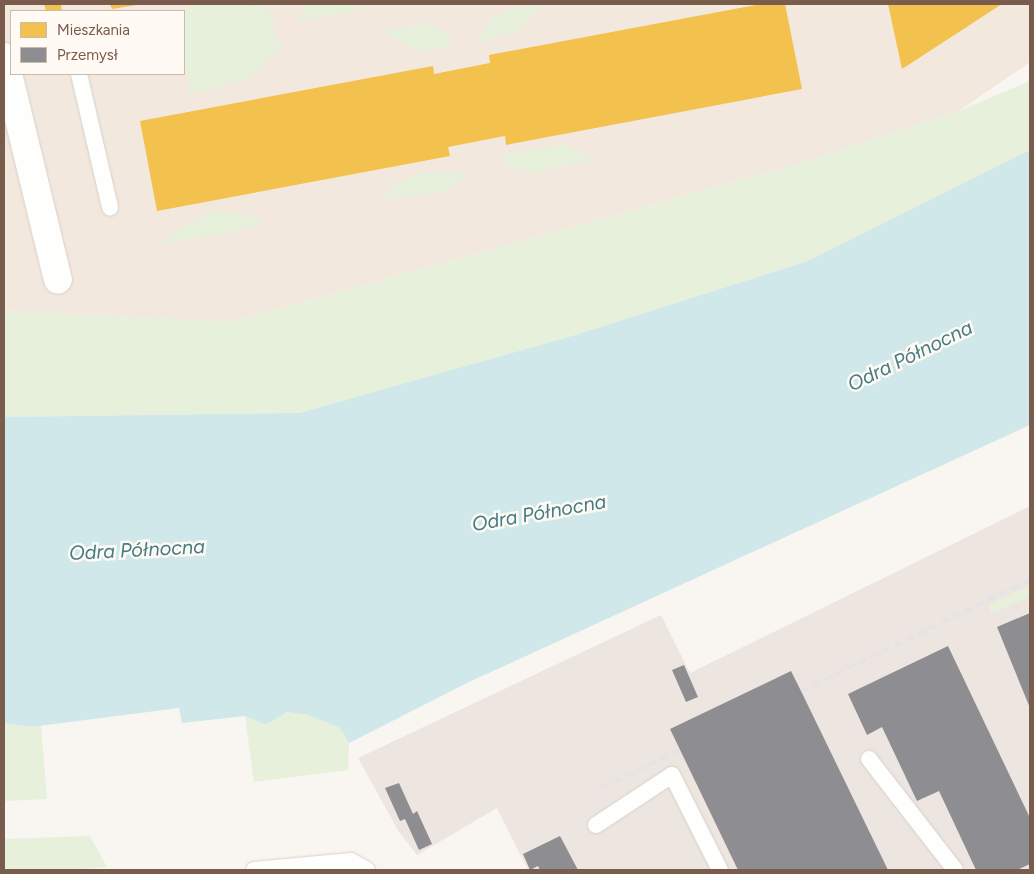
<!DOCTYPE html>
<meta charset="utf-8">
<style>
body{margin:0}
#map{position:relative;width:1034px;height:874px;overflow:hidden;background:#f9f5f0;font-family:Figtree,sans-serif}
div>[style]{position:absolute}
.residential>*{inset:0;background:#f2e8de}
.industrial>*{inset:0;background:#ede5e0}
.green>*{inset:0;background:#e7f0db}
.water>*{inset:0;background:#d0e8ea}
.homes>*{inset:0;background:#f2c14e}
.industry>*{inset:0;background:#8d8d92}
.roads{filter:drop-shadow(0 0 1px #d7d1cb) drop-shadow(0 0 1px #d7d1cb)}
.lane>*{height:16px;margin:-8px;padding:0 8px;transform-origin:8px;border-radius:8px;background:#fefefd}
.street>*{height:28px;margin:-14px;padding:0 14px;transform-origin:14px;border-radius:14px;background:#fefefd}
.rail>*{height:4px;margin-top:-2px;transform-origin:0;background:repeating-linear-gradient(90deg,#e6e3e7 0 8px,transparent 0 13px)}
span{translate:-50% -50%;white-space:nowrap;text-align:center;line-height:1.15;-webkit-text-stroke:5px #fffaf3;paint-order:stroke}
.water-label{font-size:20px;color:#437c86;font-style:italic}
.frame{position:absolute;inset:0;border:5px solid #7a5c4d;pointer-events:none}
.legend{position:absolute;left:10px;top:10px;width:175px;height:65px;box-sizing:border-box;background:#fffaf3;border:1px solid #cabbb1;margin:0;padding:6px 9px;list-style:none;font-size:15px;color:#7a5c4d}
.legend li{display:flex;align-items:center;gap:10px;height:25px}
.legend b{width:25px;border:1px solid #cabbb1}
</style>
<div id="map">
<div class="residential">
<div style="clip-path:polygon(evenodd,4px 4px,1030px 4px,1030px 62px,959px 111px,802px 163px,232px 322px,4px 310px,4px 4px,11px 11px,184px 11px,184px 74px,11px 74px,11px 11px)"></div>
</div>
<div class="industrial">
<div style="clip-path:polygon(1030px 506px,1030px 870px,528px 870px,497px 808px,417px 855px,399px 832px,358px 758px,661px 615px,690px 673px)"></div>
</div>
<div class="green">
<div style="clip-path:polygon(208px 4px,239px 4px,269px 9px,277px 40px,283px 46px,249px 78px,191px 94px,184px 58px,184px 11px,194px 5px)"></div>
<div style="clip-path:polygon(309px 4px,386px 4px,297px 21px)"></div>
<div style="clip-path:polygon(540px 4px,518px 31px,478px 43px,479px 37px,485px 26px,494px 17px,504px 11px)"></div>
<div style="clip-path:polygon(428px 24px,443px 30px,450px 39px,451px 46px,436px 50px,416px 49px,386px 33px,385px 30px)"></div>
<div style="clip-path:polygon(1030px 81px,1030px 150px,808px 261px,572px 336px,299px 413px,4px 417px,4px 310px,232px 322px,802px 163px,959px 111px)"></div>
<div style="clip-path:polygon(564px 145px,598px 160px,534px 173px,507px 166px,500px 156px)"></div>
<div style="clip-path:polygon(465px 172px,459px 184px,441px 192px,381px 200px,394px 185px,422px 173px)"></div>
<div style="clip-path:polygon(214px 211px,253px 216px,264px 225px,158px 245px,183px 227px)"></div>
<div style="clip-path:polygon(1030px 585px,1030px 597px,991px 613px,989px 605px)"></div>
<div style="clip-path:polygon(287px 712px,308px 715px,340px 728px,349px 743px,348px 770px,254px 782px,245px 716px,266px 725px)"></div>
<div style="clip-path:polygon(4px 723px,31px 727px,41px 725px,47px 799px,4px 801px)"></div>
<div style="clip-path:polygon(90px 836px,107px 867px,74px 870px,4px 870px,4px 839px)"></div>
</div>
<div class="water">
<div style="clip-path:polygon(1030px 150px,1030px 425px,469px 682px,349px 743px,340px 728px,308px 715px,287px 712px,266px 725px,245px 716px,182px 723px,179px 708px,31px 727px,4px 723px,4px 417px,299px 413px,572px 336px,808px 261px)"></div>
</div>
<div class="homes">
<div style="clip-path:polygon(44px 4px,61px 4px,62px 11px,46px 11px)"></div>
<div style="clip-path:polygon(110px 4px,136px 4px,136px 5px,112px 9px)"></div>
<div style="clip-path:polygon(761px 4px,785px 4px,802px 89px,506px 145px,505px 136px,448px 147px,450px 156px,157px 211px,140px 121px,433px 66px,434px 74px,490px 63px,489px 55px)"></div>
<div style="clip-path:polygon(888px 4px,1002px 4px,902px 69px)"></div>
</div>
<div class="industry">
<div style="clip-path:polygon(1030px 613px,1030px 708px,997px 627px)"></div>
<div style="clip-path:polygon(948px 646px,1030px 818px,1030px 864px,1017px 870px,976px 870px,939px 791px,917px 801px,882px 727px,867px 735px,848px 694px)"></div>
<div style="clip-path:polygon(684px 665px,698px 697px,686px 702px,672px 670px)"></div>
<div style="clip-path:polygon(791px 671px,801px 691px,888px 870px,738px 870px,670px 729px)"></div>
<div style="clip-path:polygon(399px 783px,413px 814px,417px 811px,432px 844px,419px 850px,405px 819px,400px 821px,385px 788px)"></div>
<div style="clip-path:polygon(560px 836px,578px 870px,540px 870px,538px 866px,530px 870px,523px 854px)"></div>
</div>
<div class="roads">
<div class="lane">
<div style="left:79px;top:74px;width:137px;rotate:76.9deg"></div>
<div style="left:869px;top:759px;width:140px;rotate:52.2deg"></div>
<div style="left:596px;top:825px;width:91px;rotate:-33.3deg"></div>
<div style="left:672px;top:775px;width:106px;rotate:63.2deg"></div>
<div style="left:254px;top:870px;width:97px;rotate:-5.3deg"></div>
<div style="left:351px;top:861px;width:18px;rotate:29deg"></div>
</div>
<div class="street">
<div style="left:4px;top:57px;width:229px;rotate:76.4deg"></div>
</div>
</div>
<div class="rail">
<div style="left:801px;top:691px;width:254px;rotate:-25.9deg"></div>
<div style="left:602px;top:787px;width:86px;rotate:-25.4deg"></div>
</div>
<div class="water-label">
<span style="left:910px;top:356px;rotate:-26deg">Odra Północna</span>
<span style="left:539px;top:513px;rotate:-10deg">Odra Północna</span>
<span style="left:137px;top:550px;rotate:-3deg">Odra Północna</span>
</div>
<div class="frame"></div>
<ul class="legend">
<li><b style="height:14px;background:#f2c14e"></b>Mieszkania</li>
<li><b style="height:14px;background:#8d8d92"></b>Przemysł</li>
</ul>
</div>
